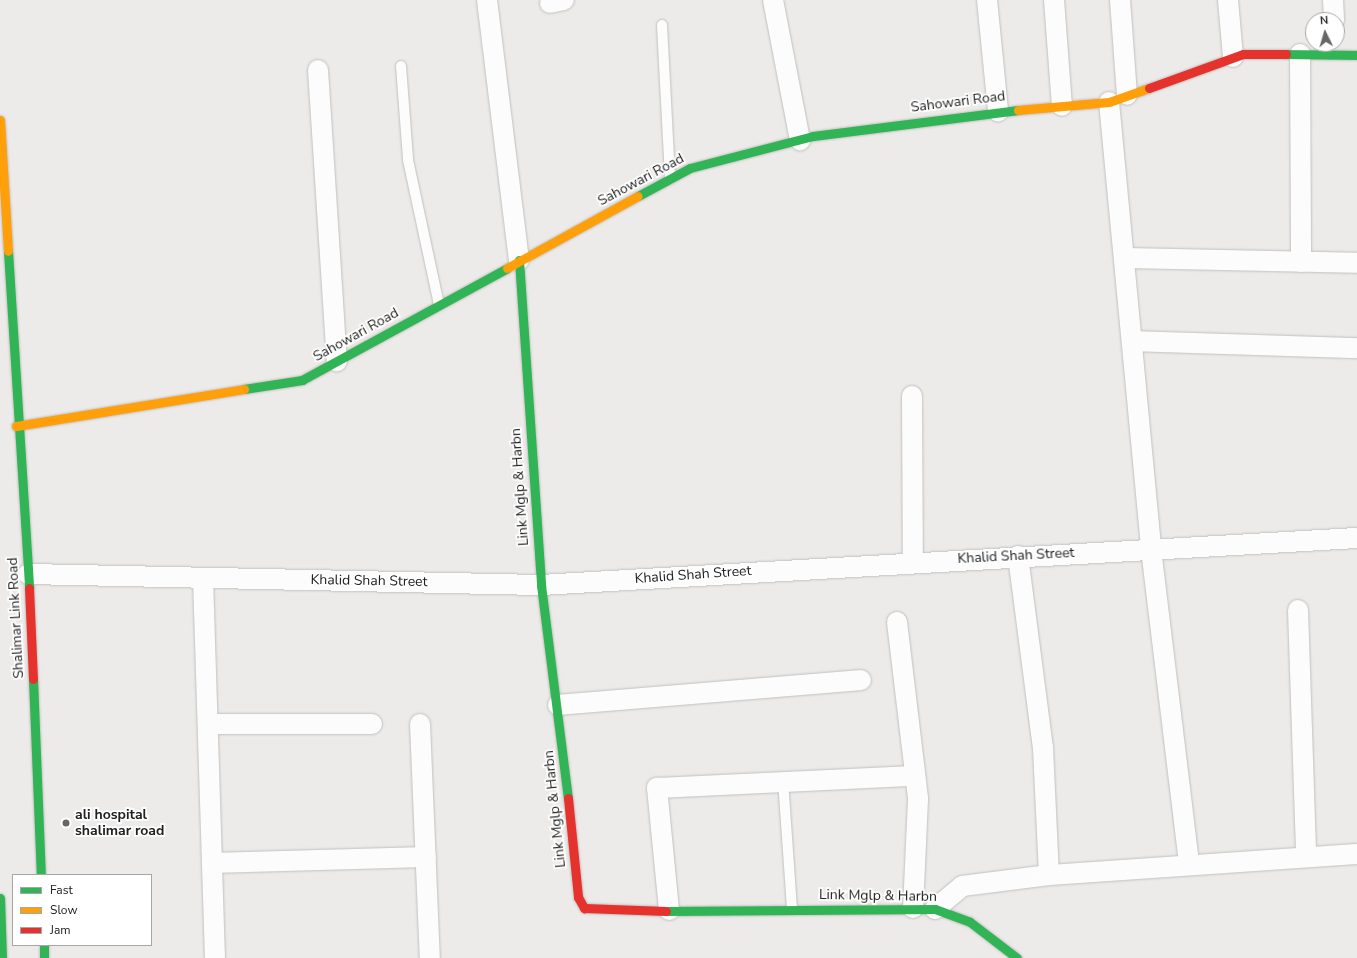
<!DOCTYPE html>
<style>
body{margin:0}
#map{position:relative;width:1357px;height:958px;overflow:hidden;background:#edebe9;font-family:"Nunito Sans",sans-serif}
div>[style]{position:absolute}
.roads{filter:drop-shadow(0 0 1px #c1c0bf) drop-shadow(0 0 1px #c1c0bf)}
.lane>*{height:10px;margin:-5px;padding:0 5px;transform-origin:5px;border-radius:5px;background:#fcfcfc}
.street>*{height:20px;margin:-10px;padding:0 10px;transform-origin:10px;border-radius:10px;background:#fcfcfc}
.fast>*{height:9px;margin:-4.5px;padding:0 4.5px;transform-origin:4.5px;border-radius:4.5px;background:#30b455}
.slow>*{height:9px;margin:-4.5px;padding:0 4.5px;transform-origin:4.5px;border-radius:4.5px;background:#ff9f0a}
.jam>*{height:9px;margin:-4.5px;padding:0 4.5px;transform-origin:4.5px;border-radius:4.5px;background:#e5322d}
.dots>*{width:11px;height:11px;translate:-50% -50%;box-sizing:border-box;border:2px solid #fff;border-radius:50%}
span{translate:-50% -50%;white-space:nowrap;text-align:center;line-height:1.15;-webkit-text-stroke:3.5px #fff;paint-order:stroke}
.street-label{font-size:14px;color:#202020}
.poi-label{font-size:14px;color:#202020;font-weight:700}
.left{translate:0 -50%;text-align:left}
.legend{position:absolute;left:12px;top:874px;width:140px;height:72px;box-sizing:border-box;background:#fff;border:1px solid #a6a6a6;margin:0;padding:5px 7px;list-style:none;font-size:12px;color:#202020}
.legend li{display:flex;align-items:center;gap:8px;height:20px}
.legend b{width:20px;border:1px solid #a6a6a6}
.north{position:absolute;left:1305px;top:12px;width:40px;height:40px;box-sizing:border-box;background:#fff;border:1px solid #a6a6a6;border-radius:50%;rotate:355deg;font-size:11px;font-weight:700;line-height:16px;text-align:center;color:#202020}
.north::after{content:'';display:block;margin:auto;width:14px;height:18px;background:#686766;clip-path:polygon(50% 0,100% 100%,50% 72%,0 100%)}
</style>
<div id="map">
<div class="roads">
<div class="lane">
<div style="left:662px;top:25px;width:154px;rotate:87deg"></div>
<div style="left:401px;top:66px;width:94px;rotate:85.7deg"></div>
<div style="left:408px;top:160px;width:147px;rotate:77.9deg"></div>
<div style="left:783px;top:780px;width:129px;rotate:86deg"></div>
</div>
<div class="street">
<div style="left:487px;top:0;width:262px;rotate:83deg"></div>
<div style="left:773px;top:0;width:143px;rotate:79.1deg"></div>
<div style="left:987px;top:0;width:112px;rotate:84.3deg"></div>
<div style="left:1054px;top:0;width:106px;rotate:85.7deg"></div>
<div style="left:1120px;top:0;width:95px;rotate:85.8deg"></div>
<div style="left:1228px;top:0;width:57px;rotate:85deg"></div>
<div style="left:1333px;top:0;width:20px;rotate:87deg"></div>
<div style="left:550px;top:3px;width:14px;rotate:-12deg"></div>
<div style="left:1300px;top:54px;width:208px;rotate:89.7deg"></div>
<div style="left:318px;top:70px;width:292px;rotate:86.3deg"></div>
<div style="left:1109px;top:102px;width:449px;rotate:84.6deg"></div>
<div style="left:1151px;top:549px;width:318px;rotate:83.1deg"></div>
<div style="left:1124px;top:258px;width:233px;rotate:1.2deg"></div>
<div style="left:1132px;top:341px;width:225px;rotate:1.8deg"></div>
<div style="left:912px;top:396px;width:165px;rotate:89.7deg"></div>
<div style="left:1018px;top:556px;width:194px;rotate:82.6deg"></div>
<div style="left:1043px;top:748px;width:127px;rotate:87.3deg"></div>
<div style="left:28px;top:574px;width:513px;rotate:1.23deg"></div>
<div style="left:541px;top:585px;width:817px;rotate:-3.3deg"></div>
<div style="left:203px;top:578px;width:380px;rotate:88.2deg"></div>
<div style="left:1298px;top:610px;width:247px;rotate:88.1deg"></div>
<div style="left:897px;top:622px;width:178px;rotate:83.2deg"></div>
<div style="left:918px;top:799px;width:109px;rotate:92.6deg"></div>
<div style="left:558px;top:705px;width:304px;rotate:-4.7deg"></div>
<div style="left:208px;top:724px;width:164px"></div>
<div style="left:420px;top:724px;width:234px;rotate:87.6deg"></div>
<div style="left:212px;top:863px;width:214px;rotate:-1.6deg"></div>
<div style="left:935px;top:909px;width:35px;rotate:-40deg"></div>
<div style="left:962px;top:886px;width:88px;rotate:-7.2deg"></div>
<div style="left:1049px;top:875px;width:309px;rotate:-3.9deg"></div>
<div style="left:669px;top:910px;width:123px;rotate:-95.6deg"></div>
<div style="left:657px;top:788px;width:258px;rotate:-2.7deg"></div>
</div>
<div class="fast">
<div style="left:1286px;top:54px;width:71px;rotate:0.8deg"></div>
<div style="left:638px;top:196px;width:59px;rotate:-28.3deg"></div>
<div style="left:690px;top:168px;width:127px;rotate:-14.6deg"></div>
<div style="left:813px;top:136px;width:207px;rotate:-7.2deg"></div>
<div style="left:8px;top:251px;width:338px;rotate:86.4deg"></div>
<div style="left:519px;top:260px;width:326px;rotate:86.1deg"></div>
<div style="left:541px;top:585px;width:215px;rotate:82.8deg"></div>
<div style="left:244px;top:389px;width:59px;rotate:-8.8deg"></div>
<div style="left:302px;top:380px;width:234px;rotate:-28.6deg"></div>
<div style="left:33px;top:679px;width:196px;rotate:87.7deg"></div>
<div style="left:0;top:898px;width:60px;rotate:88.1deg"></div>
<div style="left:666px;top:911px;width:269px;rotate:-0.4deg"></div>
<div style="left:935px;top:909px;width:37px;rotate:20deg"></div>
<div style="left:970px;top:922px;width:59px;rotate:37.5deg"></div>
<div style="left:44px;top:945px;width:13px;rotate:90deg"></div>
</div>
<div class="slow">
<div style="left:1018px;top:110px;width:91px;rotate:-5deg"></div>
<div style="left:1109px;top:102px;width:42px;rotate:-19.3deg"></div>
<div style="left:0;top:120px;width:131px;rotate:86.5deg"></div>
<div style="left:507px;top:268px;width:149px;rotate:-28.8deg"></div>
<div style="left:16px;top:426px;width:231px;rotate:-9.2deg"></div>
</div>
<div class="jam">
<div style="left:1149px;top:88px;width:100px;rotate:-19.9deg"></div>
<div style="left:1243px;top:54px;width:43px"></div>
<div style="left:29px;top:588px;width:91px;rotate:87.5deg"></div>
<div style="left:568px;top:798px;width:100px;rotate:84.2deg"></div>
<div style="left:578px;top:897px;width:13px;rotate:61deg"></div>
<div style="left:584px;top:908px;width:82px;rotate:2.1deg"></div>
</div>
</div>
<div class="dots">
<div style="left:66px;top:823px;background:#686766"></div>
</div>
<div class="street-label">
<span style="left:958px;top:102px;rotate:-7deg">Sahowari Road</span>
<span style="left:641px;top:180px;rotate:-28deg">Sahowari Road</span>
<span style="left:356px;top:335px;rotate:-29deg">Sahowari Road</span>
<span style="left:520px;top:487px;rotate:-94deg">Link Mglp &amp; Harbn</span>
<span style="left:1016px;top:556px;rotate:-3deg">Khalid Shah Street</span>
<span style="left:693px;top:575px;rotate:-4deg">Khalid Shah Street</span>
<span style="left:369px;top:581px;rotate:1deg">Khalid Shah Street</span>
<span style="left:16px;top:618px;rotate:-93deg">Shalimar Link Road</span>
<span style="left:555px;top:809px;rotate:-96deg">Link Mglp &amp; Harbn</span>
<span style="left:878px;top:896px;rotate:1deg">Link Mglp &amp; Harbn</span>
</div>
<div class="poi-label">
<span class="left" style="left:75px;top:823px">ali hospital<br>shalimar road</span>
</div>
<ul class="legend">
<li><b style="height:5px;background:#30b455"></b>Fast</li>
<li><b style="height:5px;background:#ff9f0a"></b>Slow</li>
<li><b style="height:5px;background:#e5322d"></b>Jam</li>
</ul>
<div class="north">N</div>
</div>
